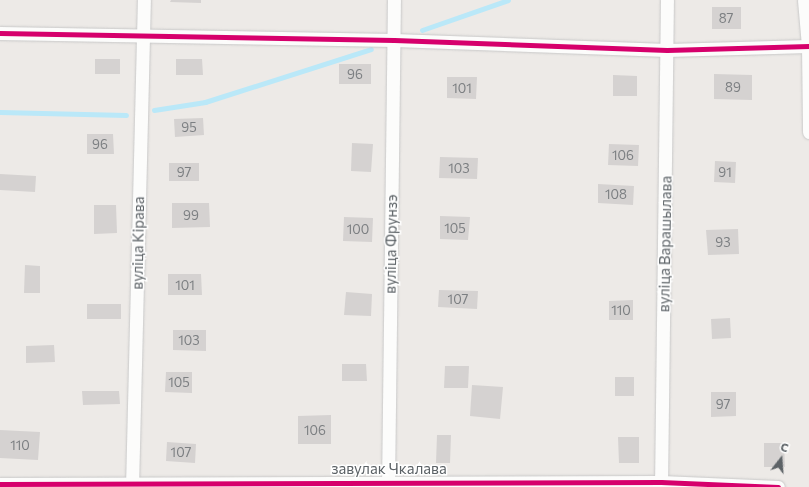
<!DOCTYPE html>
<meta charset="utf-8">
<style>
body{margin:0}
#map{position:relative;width:809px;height:487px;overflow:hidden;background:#edeae7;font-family:Commissioner,sans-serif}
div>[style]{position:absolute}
.stream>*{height:5px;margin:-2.5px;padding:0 2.5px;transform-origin:2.5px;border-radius:2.5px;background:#bae8f8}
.building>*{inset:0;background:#d5d2d1}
.roads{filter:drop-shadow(0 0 1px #c8c8c8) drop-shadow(0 0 1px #c8c8c8)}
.minor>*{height:13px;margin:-6.5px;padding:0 6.5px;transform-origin:6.5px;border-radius:6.5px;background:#fcfcfb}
.cycleway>*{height:5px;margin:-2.5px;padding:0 2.5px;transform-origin:2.5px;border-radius:2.5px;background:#d6006c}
span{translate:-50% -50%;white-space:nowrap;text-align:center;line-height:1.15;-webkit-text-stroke:3px #fff;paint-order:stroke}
.number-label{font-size:13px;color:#7c7f82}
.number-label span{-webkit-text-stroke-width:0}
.street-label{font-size:15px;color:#5c6266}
.north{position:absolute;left:761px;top:439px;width:40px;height:40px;-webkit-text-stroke:3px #fff;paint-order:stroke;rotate:17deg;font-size:11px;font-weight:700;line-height:16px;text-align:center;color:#5c6266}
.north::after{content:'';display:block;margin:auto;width:14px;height:18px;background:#5c6266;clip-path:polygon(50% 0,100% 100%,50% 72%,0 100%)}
</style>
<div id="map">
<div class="stream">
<div style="left:422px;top:30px;width:91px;rotate:-19.2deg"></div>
<div style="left:154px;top:110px;width:52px;rotate:-8.9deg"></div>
<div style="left:205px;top:102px;width:174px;rotate:-17.7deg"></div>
<div style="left:0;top:112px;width:126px;rotate:1.4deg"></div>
</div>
<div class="building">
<div style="clip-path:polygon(171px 0,201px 0,201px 3px,170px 2px)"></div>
<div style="clip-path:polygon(712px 7px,741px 7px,741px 29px,712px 29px)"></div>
<div style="clip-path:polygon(95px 59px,120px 59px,120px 74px,95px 74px)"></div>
<div style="clip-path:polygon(176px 59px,202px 59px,203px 75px,176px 75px)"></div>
<div style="clip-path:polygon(339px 64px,371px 64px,371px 84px,339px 84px)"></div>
<div style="clip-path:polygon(714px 74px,752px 75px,752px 100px,714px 99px)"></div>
<div style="clip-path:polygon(613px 75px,637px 76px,637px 96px,613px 96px)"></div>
<div style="clip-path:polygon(447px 77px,477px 77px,476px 99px,447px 98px)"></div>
<div style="clip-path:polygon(203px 118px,204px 135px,175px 137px,174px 119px)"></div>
<div style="clip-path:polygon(87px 134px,113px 134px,114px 154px,87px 154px)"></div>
<div style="clip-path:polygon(352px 143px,373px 144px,371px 172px,351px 171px)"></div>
<div style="clip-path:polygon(609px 144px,639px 145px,638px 166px,608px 165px)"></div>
<div style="clip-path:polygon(440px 157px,478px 158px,477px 179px,439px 178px)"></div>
<div style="clip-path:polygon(715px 161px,736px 162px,735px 183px,714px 182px)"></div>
<div style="clip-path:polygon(169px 163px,199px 163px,199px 181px,169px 181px)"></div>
<div style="clip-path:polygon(0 174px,36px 176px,35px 192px,0 190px)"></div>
<div style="clip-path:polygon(598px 184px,634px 186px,633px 205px,598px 203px)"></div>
<div style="clip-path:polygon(172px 203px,209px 203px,210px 227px,172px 228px)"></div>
<div style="clip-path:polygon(94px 205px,116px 205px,117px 233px,94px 234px)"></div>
<div style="clip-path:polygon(440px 216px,470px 217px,468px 240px,440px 239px)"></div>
<div style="clip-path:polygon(344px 217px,373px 218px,372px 242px,343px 241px)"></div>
<div style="clip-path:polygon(738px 229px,739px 254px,708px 255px,706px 230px)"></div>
<div style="clip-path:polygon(25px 265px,40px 266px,40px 293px,24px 293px)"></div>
<div style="clip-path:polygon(168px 274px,201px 274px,202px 295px,168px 295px)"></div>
<div style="clip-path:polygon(439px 290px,478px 291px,477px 309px,438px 307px)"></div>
<div style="clip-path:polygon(346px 292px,372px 294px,371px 316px,344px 315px)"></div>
<div style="clip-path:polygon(633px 300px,633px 320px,609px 320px,609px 301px)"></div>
<div style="clip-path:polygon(87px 304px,121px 304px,121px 319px,87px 319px)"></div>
<div style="clip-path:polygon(730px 318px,731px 338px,712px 339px,711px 319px)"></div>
<div style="clip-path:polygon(173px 330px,206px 330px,206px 351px,173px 350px)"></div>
<div style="clip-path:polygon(54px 345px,55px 362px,26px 363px,26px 346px)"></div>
<div style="clip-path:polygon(342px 364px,366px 364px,367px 381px,342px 381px)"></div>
<div style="clip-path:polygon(445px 366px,469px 366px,468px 388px,444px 388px)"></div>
<div style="clip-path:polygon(166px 372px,192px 372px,192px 393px,165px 392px)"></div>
<div style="clip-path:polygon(615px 377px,634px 377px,634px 396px,615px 396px)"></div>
<div style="clip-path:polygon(472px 385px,503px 387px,500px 419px,470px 416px)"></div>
<div style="clip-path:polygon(82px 391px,119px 391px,120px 404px,83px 405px)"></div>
<div style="clip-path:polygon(711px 392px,736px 392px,736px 416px,711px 417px)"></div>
<div style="clip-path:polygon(331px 415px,331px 444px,298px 444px,298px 416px)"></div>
<div style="clip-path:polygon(0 430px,40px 432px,38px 460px,0 458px)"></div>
<div style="clip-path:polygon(437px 435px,451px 435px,450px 463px,436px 463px)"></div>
<div style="clip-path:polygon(618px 437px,639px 437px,639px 463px,619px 463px)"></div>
<div style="clip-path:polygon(167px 442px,196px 444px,195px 463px,166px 461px)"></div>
<div style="clip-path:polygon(764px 443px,784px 443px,785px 467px,764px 467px)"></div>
</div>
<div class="roads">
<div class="minor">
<div style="left:804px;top:0;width:46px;rotate:85deg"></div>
<div style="left:808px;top:46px;width:86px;rotate:89.3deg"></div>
<div style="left:0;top:33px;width:394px;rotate:1deg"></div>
<div style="left:394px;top:40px;width:273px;rotate:2.1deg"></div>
<div style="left:667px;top:50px;width:142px;rotate:-1.6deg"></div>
<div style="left:0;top:484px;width:661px;rotate:-0.17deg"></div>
<div style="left:661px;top:482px;width:117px;rotate:2.4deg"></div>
<div style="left:132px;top:487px;width:487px;rotate:-88.6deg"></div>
<div style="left:388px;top:487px;width:487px;rotate:-89.3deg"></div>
<div style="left:661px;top:487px;width:487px;rotate:-89.3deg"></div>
</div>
</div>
<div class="cycleway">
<div style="left:0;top:33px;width:394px;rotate:1deg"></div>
<div style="left:394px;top:40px;width:273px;rotate:2.1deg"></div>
<div style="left:667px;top:50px;width:142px;rotate:-1.6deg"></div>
<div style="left:0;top:484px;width:661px;rotate:-0.17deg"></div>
<div style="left:661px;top:482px;width:117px;rotate:2.4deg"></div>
</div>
<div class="number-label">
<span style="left:726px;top:18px">87</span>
<span style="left:355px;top:74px">96</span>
<span style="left:733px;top:87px">89</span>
<span style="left:462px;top:88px">101</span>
<span style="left:189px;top:127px">95</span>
<span style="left:100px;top:144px">96</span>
<span style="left:623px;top:155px">106</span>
<span style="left:459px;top:168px">103</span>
<span style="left:184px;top:172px">97</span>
<span style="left:725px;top:172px">91</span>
<span style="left:616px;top:194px">108</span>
<span style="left:191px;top:215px">99</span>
<span style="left:455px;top:228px">105</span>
<span style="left:358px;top:229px">100</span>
<span style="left:723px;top:242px">93</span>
<span style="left:185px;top:285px">101</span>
<span style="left:458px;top:299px">107</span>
<span style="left:621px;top:310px">110</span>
<span style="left:189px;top:340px">103</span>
<span style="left:179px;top:382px">105</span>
<span style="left:723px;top:404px">97</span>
<span style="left:315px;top:430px">106</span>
<span style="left:20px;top:445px">110</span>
<span style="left:181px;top:452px">107</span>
</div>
<div class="street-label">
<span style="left:138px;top:243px;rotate:-89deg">вуліца Кірава</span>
<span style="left:391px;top:244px;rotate:-89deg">вуліца Фрунзэ</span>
<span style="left:665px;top:244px;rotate:-89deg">вуліца Варашылава</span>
<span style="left:389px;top:469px">завулак Чкалава</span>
</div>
<div class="north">С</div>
</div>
